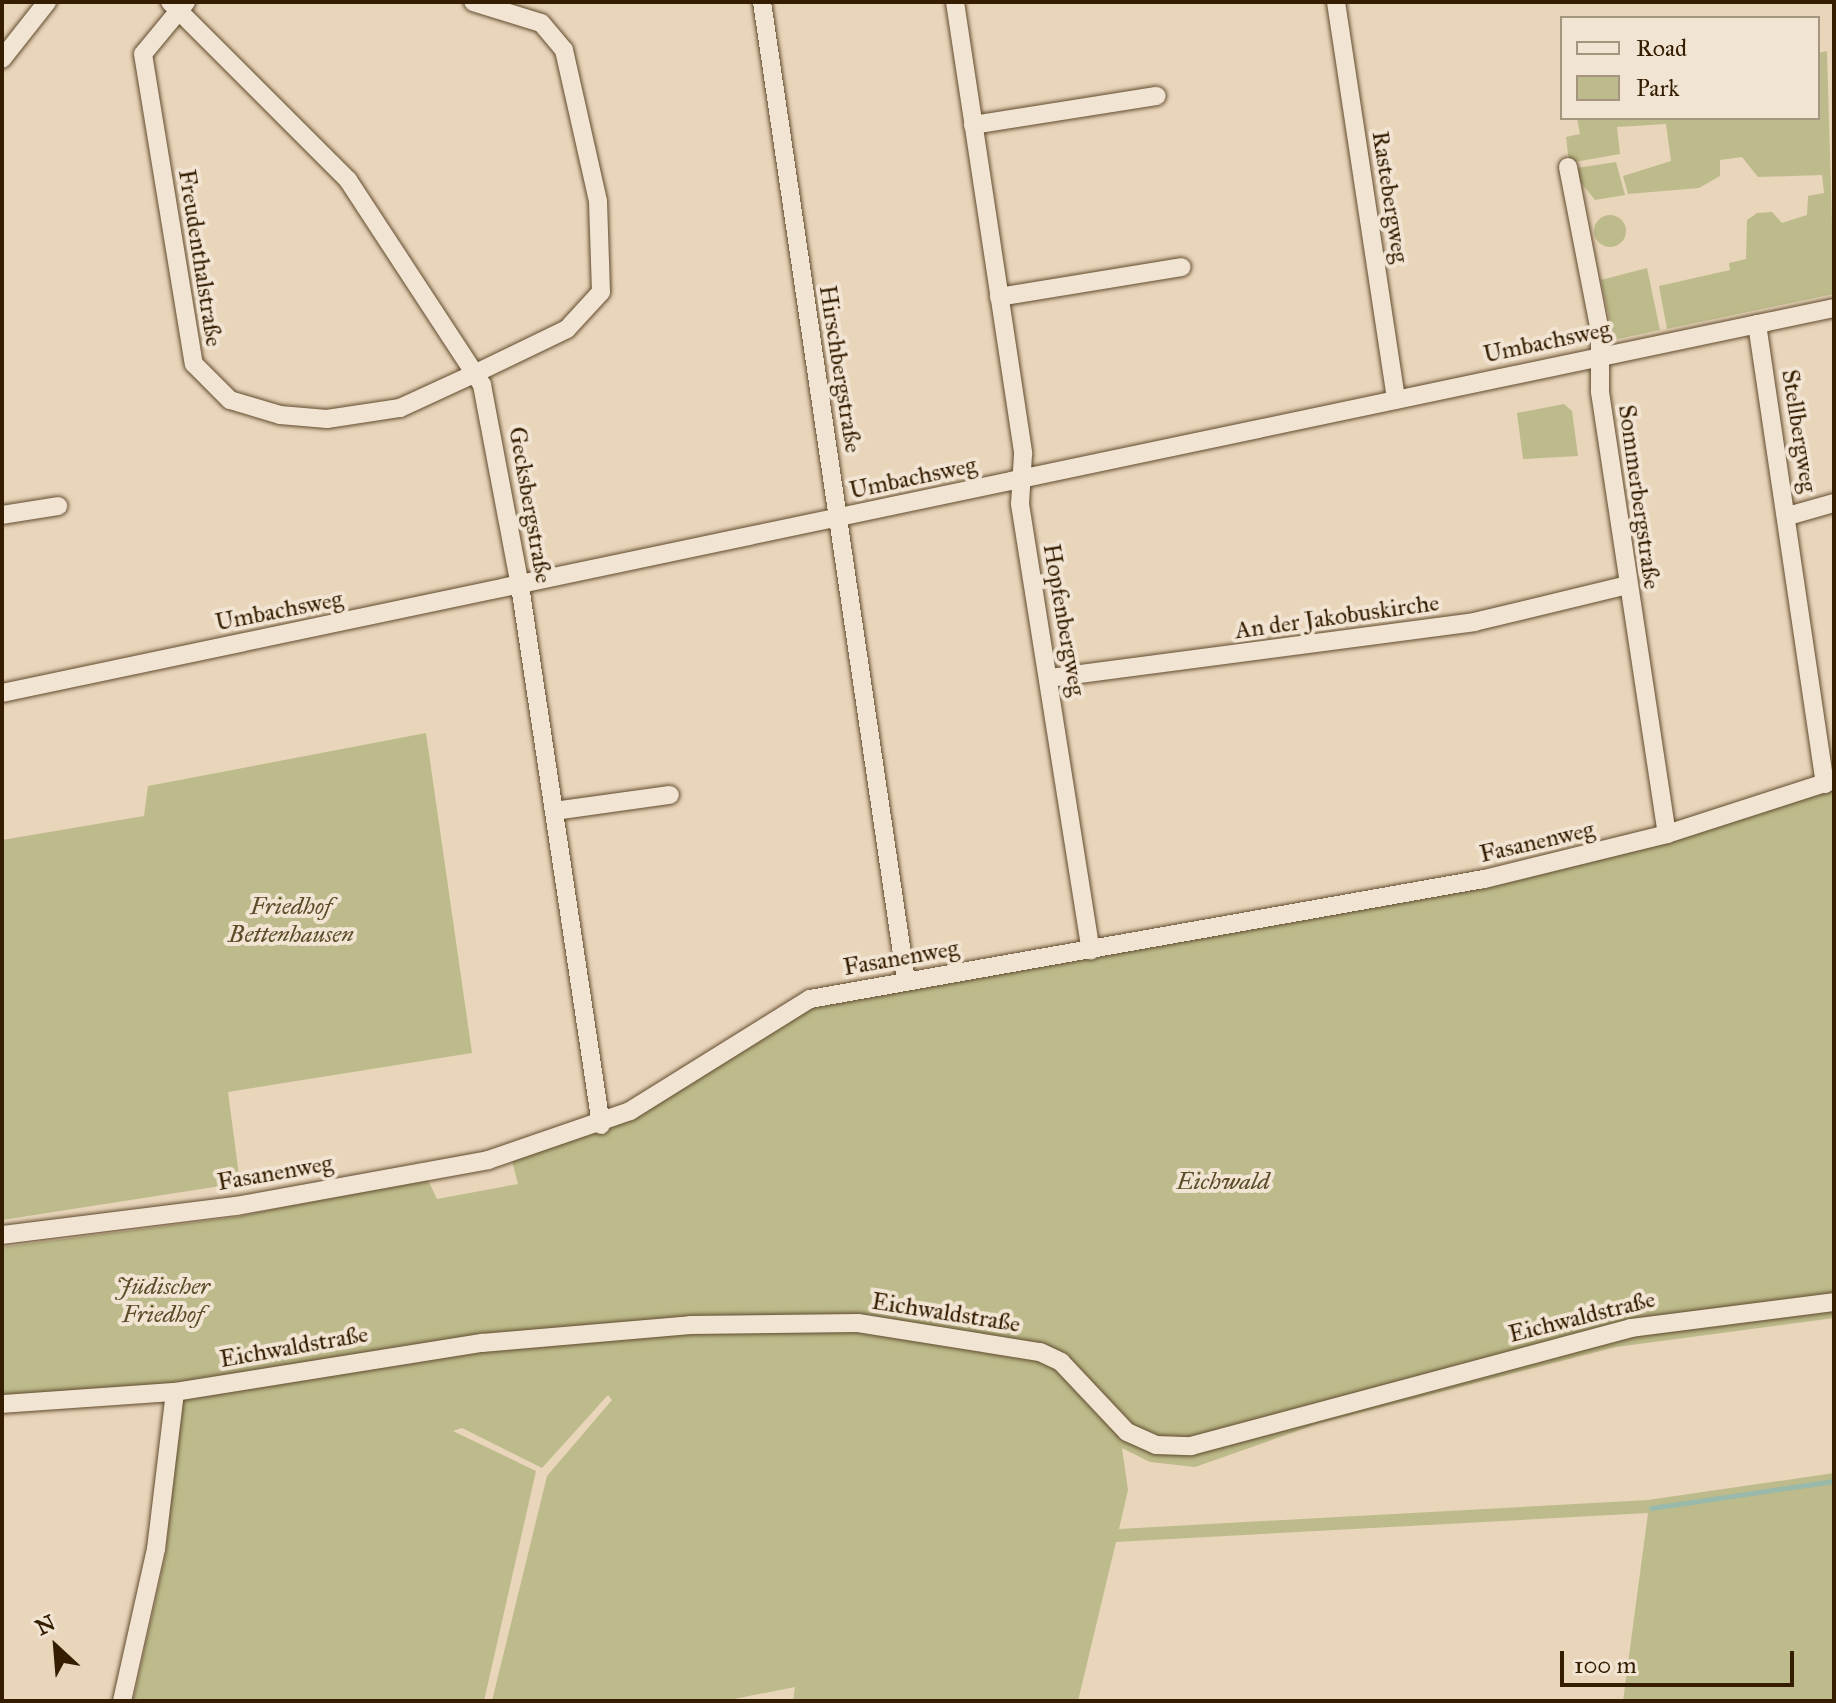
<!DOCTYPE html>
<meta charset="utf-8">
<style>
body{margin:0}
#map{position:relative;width:1836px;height:1703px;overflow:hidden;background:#e9d5ba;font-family:"IM FELL Great Primer",serif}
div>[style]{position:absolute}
.green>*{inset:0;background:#bdbb8b}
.round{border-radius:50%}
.stream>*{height:5px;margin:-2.5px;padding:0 2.5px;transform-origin:2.5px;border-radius:2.5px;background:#99b9aa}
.roads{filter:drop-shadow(0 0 2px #614b2e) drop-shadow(0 0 2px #614b2e)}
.minor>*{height:18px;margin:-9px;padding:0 9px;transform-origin:9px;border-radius:9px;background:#f1e4d2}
span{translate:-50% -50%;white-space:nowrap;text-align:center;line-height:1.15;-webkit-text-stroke:8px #f1e4d2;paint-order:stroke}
.street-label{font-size:24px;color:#341d00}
.park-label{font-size:24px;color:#5d4c2a;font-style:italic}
.frame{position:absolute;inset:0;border:4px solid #341d00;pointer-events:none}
.legend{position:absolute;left:1560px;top:16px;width:260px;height:104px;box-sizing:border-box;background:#f1e4d2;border:2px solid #a5947e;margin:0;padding:10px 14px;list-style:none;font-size:24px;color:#341d00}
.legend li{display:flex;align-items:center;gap:16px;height:40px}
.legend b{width:40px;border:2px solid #a5947e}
.north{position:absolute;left:16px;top:1607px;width:80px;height:80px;-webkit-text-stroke:6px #f1e4d2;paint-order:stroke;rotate:334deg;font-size:22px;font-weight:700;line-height:32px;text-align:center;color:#341d00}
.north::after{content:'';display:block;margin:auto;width:28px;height:36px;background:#341d00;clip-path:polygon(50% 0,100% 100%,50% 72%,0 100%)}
.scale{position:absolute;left:1560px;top:1651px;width:234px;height:36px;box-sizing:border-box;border:4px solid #341d00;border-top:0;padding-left:10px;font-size:24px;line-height:28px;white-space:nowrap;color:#341d00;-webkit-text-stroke:6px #f1e4d2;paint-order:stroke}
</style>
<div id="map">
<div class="green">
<div style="clip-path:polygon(1827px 51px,1834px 294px,1667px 329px,1659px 286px,1730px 270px,1729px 263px,1746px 259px,1747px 220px,1757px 213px,1772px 212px,1782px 223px,1807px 215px,1808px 196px,1824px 193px,1822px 175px,1758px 177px,1742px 157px,1720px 160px,1720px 176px,1699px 188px,1628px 194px,1623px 176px,1671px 161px,1666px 124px,1617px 127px,1620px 154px,1569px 163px,1566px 137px,1580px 134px,1577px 118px,1818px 118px,1818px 53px)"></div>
<div style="clip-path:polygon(1616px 162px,1625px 195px,1595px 200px,1570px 169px)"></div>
<div class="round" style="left:1594px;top:215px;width:32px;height:32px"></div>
<div style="clip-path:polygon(1647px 268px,1660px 330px,1614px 340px,1601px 280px)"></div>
<div style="clip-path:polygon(1564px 404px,1572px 411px,1578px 456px,1523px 459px,1517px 413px)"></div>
<div style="clip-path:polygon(426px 733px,472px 1053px,228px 1092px,240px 1183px,2px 1220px,2px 840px,144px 816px,148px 786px)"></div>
<div style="clip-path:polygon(1834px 774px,1834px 1318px,1616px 1347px,1320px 1423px,1195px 1467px,1150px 1462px,1122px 1448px,1128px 1490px,1119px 1529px,1648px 1500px,1834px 1473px,1834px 1701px,1623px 1701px,1648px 1513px,1116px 1542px,1078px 1701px,793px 1701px,795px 1687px,724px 1701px,492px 1701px,547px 1476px,612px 1400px,608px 1395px,542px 1468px,462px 1428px,453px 1431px,536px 1471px,484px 1701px,133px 1701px,166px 1552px,181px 1399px,195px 1382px,2px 1396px,2px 1247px,236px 1217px,427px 1178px,437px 1199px,518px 1184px,512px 1161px,554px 1134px,614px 1112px,808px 994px,1567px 857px)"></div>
</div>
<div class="stream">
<div style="left:1651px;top:1508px;width:185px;rotate:-8.4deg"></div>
</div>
<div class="roads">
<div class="minor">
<div style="left:170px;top:2px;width:252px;rotate:45deg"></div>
<div style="left:348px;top:180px;width:245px;rotate:56.8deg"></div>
<div style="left:482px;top:385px;width:205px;rotate:79.3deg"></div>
<div style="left:520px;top:586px;width:545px;rotate:81.45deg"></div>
<div style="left:186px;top:2px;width:67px;rotate:129.6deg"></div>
<div style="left:143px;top:54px;width:314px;rotate:80.7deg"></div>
<div style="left:194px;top:364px;width:51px;rotate:45deg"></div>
<div style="left:230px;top:400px;width:52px;rotate:16.7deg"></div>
<div style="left:280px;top:415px;width:47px;rotate:4.9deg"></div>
<div style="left:327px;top:419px;width:74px;rotate:-8.6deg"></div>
<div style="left:400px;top:408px;width:84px;rotate:-24.7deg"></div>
<div style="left:476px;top:373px;width:101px;rotate:-25.8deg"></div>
<div style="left:567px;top:329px;width:50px;rotate:-47.4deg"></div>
<div style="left:601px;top:292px;width:91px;rotate:-91.9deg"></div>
<div style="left:598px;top:201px;width:155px;rotate:-102.7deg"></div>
<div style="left:564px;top:50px;width:35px;rotate:-130deg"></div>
<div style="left:541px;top:23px;width:71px;rotate:-162.8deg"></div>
<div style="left:762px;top:2px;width:990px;rotate:81.63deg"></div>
<div style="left:955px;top:2px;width:457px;rotate:81.4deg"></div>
<div style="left:1023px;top:454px;width:50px;rotate:93.4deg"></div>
<div style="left:1020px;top:504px;width:452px;rotate:81deg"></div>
<div style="left:1336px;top:2px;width:402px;rotate:81.4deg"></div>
<div style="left:2px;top:59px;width:73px;rotate:-51.7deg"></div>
<div style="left:973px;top:125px;width:186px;rotate:-9deg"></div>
<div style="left:1568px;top:167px;width:168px;rotate:79deg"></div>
<div style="left:1600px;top:332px;width:60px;rotate:90deg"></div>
<div style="left:1600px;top:392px;width:447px;rotate:81.4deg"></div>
<div style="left:999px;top:297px;width:185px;rotate:-9.3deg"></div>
<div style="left:1757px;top:324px;width:465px;rotate:81.6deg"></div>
<div style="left:2px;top:515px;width:57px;rotate:-9.1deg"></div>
<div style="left:1788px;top:516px;width:48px;rotate:-15.8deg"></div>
<div style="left:1050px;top:678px;width:428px;rotate:-7.5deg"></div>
<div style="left:1474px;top:622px;width:158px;rotate:-13.5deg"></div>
<div style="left:2px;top:693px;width:1872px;rotate:-11.87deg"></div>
<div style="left:554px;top:811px;width:117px;rotate:-7.9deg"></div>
<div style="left:2px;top:1235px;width:236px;rotate:-7.1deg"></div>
<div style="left:236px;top:1206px;width:256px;rotate:-10.3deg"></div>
<div style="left:488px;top:1160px;width:150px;rotate:-19deg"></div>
<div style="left:630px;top:1111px;width:212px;rotate:-31.9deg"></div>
<div style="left:810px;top:999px;width:685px;rotate:-10.1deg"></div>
<div style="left:1484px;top:879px;width:188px;rotate:-13.8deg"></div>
<div style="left:1667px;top:834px;width:176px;rotate:-17.9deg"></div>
<div style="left:2px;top:1404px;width:173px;rotate:-4deg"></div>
<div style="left:175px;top:1392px;width:311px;rotate:-9.1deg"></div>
<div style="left:482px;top:1343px;width:209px;rotate:-4.9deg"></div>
<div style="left:690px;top:1325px;width:168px;rotate:-0.7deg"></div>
<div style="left:858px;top:1323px;width:184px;rotate:9.1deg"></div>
<div style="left:1040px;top:1352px;width:23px;rotate:25deg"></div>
<div style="left:1061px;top:1362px;width:96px;rotate:46.7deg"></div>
<div style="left:1127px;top:1432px;width:32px;rotate:24deg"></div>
<div style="left:1156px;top:1445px;width:35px;rotate:2deg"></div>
<div style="left:1191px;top:1446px;width:456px;rotate:-15deg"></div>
<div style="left:1631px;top:1328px;width:205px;rotate:-7.3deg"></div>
<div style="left:122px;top:1701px;width:156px;rotate:-77.4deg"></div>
<div style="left:156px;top:1549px;width:158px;rotate:-83.1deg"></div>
</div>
</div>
<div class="street-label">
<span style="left:1390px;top:197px;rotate:81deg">Rastebergweg</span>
<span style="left:200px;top:258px;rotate:81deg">Freudenthalstraße</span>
<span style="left:1547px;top:342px;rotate:-12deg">Umbachsweg</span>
<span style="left:840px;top:369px;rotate:81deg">Hirschbergstraße</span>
<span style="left:1799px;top:431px;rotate:81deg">Stellbergweg</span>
<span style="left:913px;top:478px;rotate:-12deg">Umbachsweg</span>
<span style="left:1639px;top:497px;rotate:82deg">Sommerbergstraße</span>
<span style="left:530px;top:505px;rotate:80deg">Gecksbergstraße</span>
<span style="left:279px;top:611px;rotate:-11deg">Umbachsweg</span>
<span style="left:1337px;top:617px;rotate:-8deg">An der Jakobuskirche</span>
<span style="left:1064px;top:620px;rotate:80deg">Hopfenbergweg</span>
<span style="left:1537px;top:842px;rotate:-13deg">Fasanenweg</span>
<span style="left:901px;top:958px;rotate:-10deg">Fasanenweg</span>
<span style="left:275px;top:1173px;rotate:-10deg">Fasanenweg</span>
<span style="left:946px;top:1313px;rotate:9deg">Eichwaldstraße</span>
<span style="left:1582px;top:1317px;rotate:-14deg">Eichwaldstraße</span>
<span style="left:294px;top:1347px;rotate:-10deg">Eichwaldstraße</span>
</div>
<div class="park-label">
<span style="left:291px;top:921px">Friedhof<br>Bettenhausen</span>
<span style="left:1223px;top:1182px">Eichwald</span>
<span style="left:163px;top:1301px">Jüdischer<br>Friedhof</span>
</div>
<div class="frame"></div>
<ul class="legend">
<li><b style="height:10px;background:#f1e4d2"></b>Road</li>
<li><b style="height:22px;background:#bdbb8b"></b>Park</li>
</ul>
<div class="north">N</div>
<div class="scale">100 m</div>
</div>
